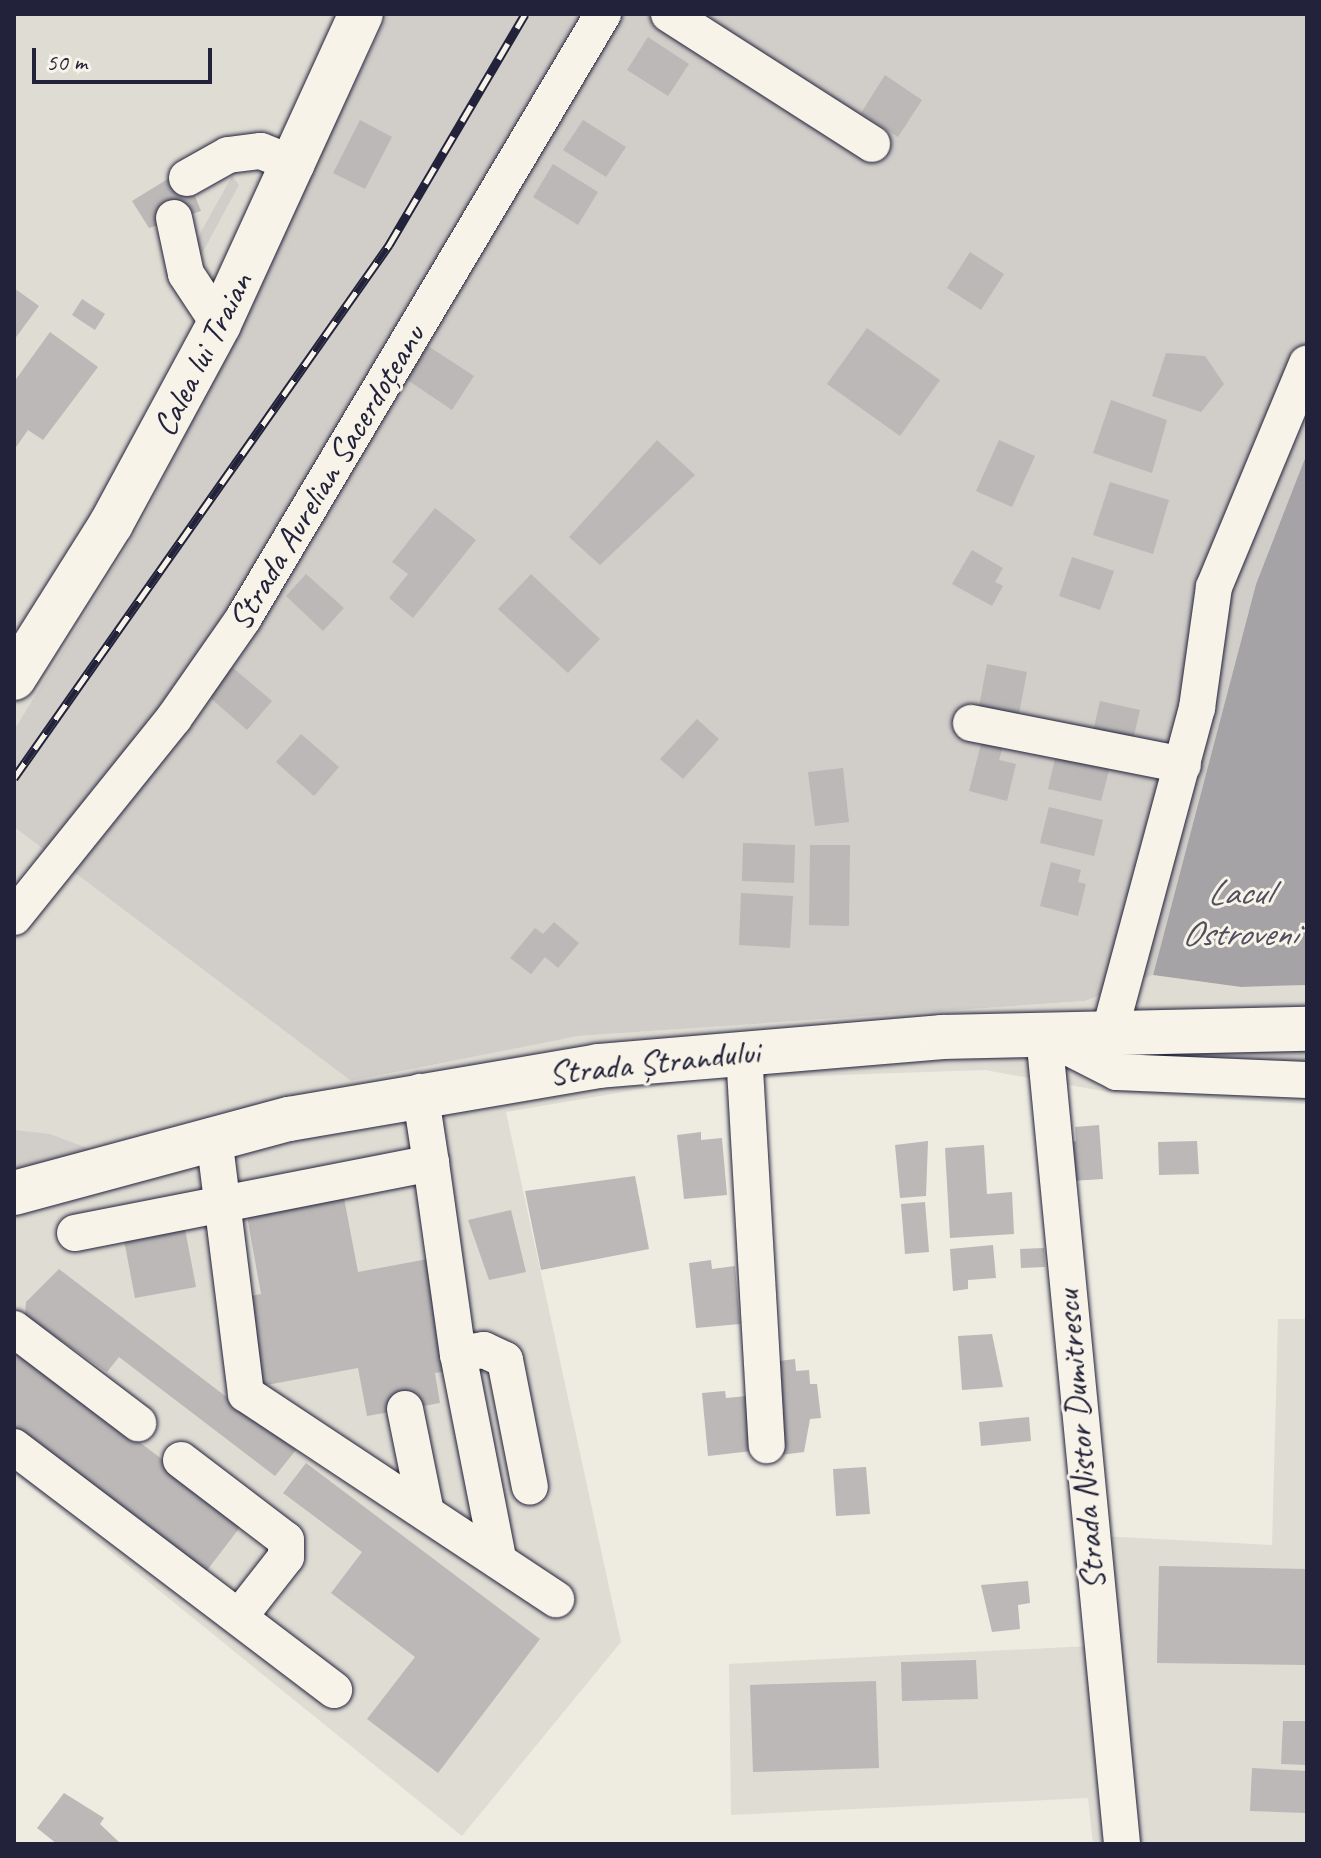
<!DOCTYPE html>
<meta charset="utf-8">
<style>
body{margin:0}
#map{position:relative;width:1321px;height:1858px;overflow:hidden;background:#eeebe1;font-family:Caveat,sans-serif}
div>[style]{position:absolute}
.built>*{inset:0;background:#dfdcd4}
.green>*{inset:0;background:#d1cdc9}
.water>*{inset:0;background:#a6a3a6}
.building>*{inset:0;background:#bbb8b7}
.roads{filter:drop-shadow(0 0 2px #22223b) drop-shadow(0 0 2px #22223b)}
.minor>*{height:36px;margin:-18px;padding:0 18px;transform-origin:18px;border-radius:18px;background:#f7f3e8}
.major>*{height:44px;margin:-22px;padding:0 22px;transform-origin:22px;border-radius:22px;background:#f7f3e8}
.rail>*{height:9px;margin-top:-4.5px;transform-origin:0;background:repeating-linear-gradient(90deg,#f7f3e8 0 18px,#22223b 0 36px);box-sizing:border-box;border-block:2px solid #22223b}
span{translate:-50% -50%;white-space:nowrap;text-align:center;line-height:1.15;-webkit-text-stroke:6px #f7f3e8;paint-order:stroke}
.street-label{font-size:34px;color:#22223b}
.water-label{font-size:36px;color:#504f60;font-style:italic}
.frame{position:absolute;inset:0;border:16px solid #22223b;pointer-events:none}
.scale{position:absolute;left:32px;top:48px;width:180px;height:36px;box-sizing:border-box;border:4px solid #22223b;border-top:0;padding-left:10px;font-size:24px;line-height:28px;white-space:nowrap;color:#22223b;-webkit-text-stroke:6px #f7f3e8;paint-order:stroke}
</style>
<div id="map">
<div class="built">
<div style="clip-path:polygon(14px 14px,388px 14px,144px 518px,14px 730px)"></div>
<div style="clip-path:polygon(14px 827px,351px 1081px,577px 1036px,1085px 1001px,1153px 975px,1241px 987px,1307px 985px,1307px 1104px,1108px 1092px,985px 1070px,693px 1080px,506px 1112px,621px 1642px,462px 1836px,14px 1473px)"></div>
<div style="clip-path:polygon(1278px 1319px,1307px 1319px,1307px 1844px,1093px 1844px,1088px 1798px,731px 1815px,729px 1664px,1109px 1645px,1101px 1536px,1272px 1545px)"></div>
</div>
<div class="green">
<div style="clip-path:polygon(388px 14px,1307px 14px,1307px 453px,1256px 584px,1153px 975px,1085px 1001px,578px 1036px,351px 1081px,14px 827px,14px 730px,144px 518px)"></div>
<div style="clip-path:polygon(232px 176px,239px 185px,199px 259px,191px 250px)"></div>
<div style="clip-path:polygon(1307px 1046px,1307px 1066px,1117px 1052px)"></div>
<div style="clip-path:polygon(14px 1130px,50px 1134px,103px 1154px,14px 1178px)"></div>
</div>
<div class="water">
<div style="clip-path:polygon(1307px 453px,1307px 985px,1241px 987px,1153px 975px,1256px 584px)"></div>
</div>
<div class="building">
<div style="clip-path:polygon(648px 37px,689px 64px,668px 96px,627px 70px)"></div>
<div style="clip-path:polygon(885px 75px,922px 100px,898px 137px,861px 113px)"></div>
<div style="clip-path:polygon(360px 120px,392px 137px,365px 189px,333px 173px)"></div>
<div style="clip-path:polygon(583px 120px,626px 147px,606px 177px,563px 150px)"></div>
<div style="clip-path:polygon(553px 164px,598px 192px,578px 225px,533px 197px)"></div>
<div style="clip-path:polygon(184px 169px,201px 211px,149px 228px,132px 201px)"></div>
<div style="clip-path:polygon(970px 252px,1004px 274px,981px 310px,947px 288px)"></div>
<div style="clip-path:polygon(14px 288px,39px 306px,14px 340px)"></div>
<div style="clip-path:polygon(82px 299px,105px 314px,95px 330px,72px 315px)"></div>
<div style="clip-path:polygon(867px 328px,940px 380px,900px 436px,827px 384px)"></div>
<div style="clip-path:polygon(50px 332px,98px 367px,43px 440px,28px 430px,14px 450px,14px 382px)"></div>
<div style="clip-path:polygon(428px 346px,474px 376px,452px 410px,406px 379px)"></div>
<div style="clip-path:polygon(1166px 353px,1205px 356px,1224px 384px,1201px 412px,1152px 396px)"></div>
<div style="clip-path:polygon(1111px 400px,1167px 420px,1152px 473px,1093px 453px)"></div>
<div style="clip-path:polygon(657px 440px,695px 475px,600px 565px,569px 537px)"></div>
<div style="clip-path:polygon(999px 440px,1035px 456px,1012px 507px,976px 491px)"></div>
<div style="clip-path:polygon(1110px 482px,1169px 500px,1153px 554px,1093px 535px)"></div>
<div style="clip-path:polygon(435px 508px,476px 540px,413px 618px,389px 598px,408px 574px,392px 562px)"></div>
<div style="clip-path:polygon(972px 550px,1003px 568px,995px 582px,1003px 586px,992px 606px,952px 584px)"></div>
<div style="clip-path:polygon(1072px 557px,1114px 571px,1100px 610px,1059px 596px)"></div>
<div style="clip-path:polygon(306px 574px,344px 608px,323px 631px,286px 596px)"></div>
<div style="clip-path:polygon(531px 574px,600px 639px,568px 673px,498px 609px)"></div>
<div style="clip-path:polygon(987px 664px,1027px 672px,1018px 719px,978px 712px)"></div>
<div style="clip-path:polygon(232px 667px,272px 701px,247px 730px,207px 695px)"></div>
<div style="clip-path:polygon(1100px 701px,1140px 710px,1133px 740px,1093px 732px)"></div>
<div style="clip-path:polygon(697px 719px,719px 739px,683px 779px,660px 759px)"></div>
<div style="clip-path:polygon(301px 734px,339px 767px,314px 796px,276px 762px)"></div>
<div style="clip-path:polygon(982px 740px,1003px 746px,999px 760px,1016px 764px,1007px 801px,969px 791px)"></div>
<div style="clip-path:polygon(1057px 750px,1111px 763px,1101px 801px,1048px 789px)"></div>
<div style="clip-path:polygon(843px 768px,849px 822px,815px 826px,808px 772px)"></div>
<div style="clip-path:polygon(1049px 807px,1103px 820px,1094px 856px,1040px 843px)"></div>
<div style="clip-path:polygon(743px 843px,795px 845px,794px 883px,742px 881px)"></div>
<div style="clip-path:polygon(810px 845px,850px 845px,849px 926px,809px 925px)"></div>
<div style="clip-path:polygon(1051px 862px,1081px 870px,1078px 882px,1086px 884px,1078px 916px,1040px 906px)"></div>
<div style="clip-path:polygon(741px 893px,793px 896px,790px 948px,739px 945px)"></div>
<div style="clip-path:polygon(554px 922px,579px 943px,558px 968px,545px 957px,531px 974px,510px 958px,535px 928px,543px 934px)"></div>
<div style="clip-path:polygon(1099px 1125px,1103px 1179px,1071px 1181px,1068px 1142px,1076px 1141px,1075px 1127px)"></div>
<div style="clip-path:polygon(701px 1132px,701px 1140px,722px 1138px,727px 1195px,684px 1199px,677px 1135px)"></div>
<div style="clip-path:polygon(928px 1141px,926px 1196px,900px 1198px,895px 1145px)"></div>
<div style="clip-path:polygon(1197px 1141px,1199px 1174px,1159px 1175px,1158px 1142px)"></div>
<div style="clip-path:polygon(984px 1145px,987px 1194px,1012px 1192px,1014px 1234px,950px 1238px,945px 1148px)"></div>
<div style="clip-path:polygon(635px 1176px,649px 1249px,541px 1270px,525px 1191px)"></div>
<div style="clip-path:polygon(344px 1198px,358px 1272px,433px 1258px,453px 1370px,435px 1373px,440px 1403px,367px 1416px,358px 1368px,261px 1386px,244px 1297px,261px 1294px,247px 1216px)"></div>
<div style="clip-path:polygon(925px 1202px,929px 1252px,905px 1254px,901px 1204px)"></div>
<div style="clip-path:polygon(511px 1210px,526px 1272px,489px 1280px,468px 1220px)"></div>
<div style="clip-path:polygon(184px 1224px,196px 1287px,135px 1298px,123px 1235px)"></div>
<div style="clip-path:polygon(993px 1245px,996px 1278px,968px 1280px,968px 1289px,953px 1291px,950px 1249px)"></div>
<div style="clip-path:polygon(1044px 1248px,1045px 1267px,1021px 1268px,1020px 1249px)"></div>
<div style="clip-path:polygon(711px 1260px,712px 1269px,735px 1266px,740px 1324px,696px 1328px,689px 1263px)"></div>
<div style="clip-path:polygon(59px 1269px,296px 1450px,275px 1476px,119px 1357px,107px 1372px,25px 1316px,26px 1302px)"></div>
<div style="clip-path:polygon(992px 1334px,1003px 1387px,962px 1390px,958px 1336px)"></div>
<div style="clip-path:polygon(14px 1346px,244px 1522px,205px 1573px,14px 1427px)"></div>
<div style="clip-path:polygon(795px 1359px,796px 1371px,809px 1370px,810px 1384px,817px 1384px,821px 1418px,810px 1419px,804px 1452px,781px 1455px,771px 1362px)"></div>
<div style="clip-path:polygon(725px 1391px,726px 1398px,747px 1396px,752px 1451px,708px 1456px,702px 1393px)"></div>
<div style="clip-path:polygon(1029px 1417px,1031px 1441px,981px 1446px,979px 1422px)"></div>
<div style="clip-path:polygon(306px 1463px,540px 1639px,438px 1773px,367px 1719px,415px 1657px,331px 1593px,362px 1552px,283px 1493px)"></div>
<div style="clip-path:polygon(866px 1467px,870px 1514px,836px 1516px,833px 1469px)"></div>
<div style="clip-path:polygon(1159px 1566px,1307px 1569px,1307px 1665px,1157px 1663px)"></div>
<div style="clip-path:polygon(1028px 1581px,1030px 1603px,1018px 1605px,1020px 1629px,992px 1632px,981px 1585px)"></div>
<div style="clip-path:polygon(976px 1660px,978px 1699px,902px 1701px,901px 1662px)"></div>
<div style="clip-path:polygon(876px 1681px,879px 1768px,753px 1772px,750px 1685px)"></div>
<div style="clip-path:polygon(1283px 1721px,1307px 1721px,1307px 1765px,1281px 1764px)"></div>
<div style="clip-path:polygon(1252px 1768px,1307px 1771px,1307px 1813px,1250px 1811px)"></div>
<div style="clip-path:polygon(64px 1793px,104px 1818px,100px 1824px,121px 1844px,57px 1844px,37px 1828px)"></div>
</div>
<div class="roads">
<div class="minor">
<div style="left:669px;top:14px;width:241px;rotate:32.6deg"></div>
<div style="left:187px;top:178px;width:47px;rotate:-29.3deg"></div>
<div style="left:228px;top:155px;width:33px;rotate:-7deg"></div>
<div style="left:261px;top:151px;width:38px;rotate:22deg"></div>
<div style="left:174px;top:218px;width:57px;rotate:77.9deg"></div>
<div style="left:186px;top:274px;width:60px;rotate:56.6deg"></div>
<div style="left:971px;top:723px;width:216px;rotate:11.2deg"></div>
<div style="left:14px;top:917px;width:255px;rotate:-51.2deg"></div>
<div style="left:174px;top:718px;width:121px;rotate:-55.1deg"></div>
<div style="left:243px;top:619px;width:704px;rotate:-59.25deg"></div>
<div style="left:1109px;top:1034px;width:338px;rotate:-74.9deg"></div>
<div style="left:1197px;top:708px;width:122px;rotate:-82deg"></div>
<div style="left:1214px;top:587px;width:242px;rotate:-67.4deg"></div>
<div style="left:1044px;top:1035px;width:813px;rotate:84.49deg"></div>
<div style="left:1044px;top:1035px;width:82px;rotate:26.9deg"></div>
<div style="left:1117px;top:1072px;width:190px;rotate:2.4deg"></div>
<div style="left:744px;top:1052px;width:394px;rotate:86.7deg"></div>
<div style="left:214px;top:1137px;width:259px;rotate:82.9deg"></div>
<div style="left:246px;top:1394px;width:372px;rotate:33.5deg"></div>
<div style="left:431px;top:1163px;width:193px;rotate:82deg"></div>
<div style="left:458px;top:1354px;width:208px;rotate:78.9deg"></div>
<div style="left:75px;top:1233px;width:363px;rotate:-11.1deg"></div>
<div style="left:431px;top:1163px;width:72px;rotate:-98.8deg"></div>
<div style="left:14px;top:1329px;width:156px;rotate:37.2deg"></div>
<div style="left:458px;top:1354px;width:26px;rotate:-9deg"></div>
<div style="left:484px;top:1350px;width:23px;rotate:25deg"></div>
<div style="left:505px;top:1360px;width:129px;rotate:78.9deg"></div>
<div style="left:405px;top:1409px;width:105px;rotate:78.5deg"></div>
<div style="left:14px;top:1447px;width:402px;rotate:37.2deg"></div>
<div style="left:181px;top:1460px;width:132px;rotate:37.3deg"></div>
<div style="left:286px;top:1540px;width:17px;rotate:90deg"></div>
<div style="left:286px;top:1557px;width:76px;rotate:128.1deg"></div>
</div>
<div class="major">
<div style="left:14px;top:678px;width:182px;rotate:-57.8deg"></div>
<div style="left:111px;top:524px;width:227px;rotate:-61.6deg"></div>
<div style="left:219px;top:324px;width:341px;rotate:-65.4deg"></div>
<div style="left:14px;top:1193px;width:285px;rotate:-15.1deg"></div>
<div style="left:289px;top:1119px;width:314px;rotate:-9.7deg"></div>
<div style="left:598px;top:1066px;width:345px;rotate:-4.8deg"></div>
<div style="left:942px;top:1037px;width:365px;rotate:-1.3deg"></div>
</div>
</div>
<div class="rail">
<div style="left:14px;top:778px;width:652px;rotate:-54.87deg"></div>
<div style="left:389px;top:245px;width:268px;rotate:-59.5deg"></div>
</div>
<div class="street-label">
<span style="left:202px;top:354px;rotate:-63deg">Calea lui Traian</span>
<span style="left:326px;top:477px;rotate:-59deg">Strada Aurelian Sacerdoțeanu</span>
<span style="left:654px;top:1062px;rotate:-6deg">Strada Ștrandului</span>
<span style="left:1080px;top:1440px;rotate:-95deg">Strada Nistor Dumitrescu</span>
</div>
<div class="water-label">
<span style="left:1239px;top:913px">Lacul<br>Ostroveni</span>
</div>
<div class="frame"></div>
<div class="scale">50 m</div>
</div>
